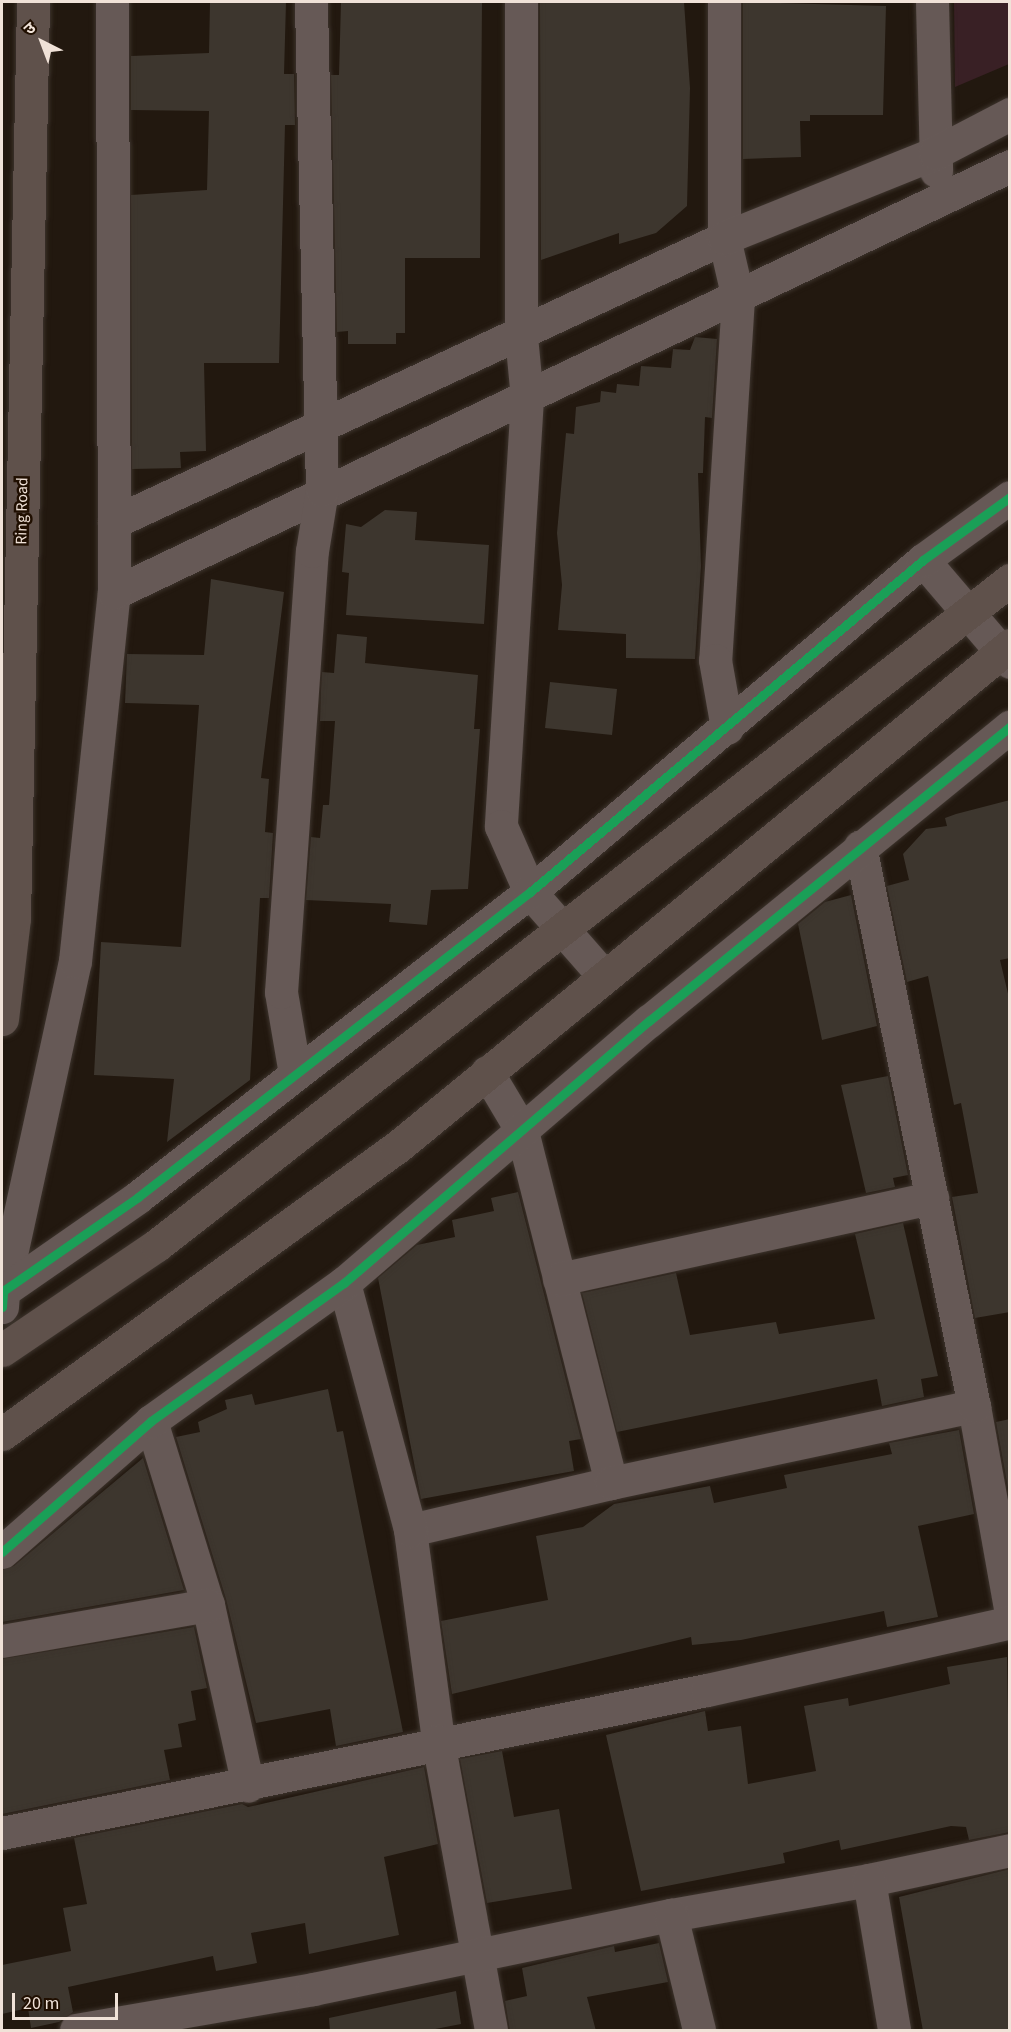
<!DOCTYPE html>
<meta charset="utf-8">
<style>
body{margin:0}
#map{position:relative;width:1011px;height:2032px;overflow:hidden;background:#22180f;font-family:"Source Sans 3","Noto Sans Devanagari",sans-serif}
div>[style]{position:absolute}
.green>*{inset:0;background:#392025}
.building>*{inset:0;background:#3d362e}
.roads{filter:drop-shadow(0 0 2px #3d342d) drop-shadow(0 0 2px #3d342d)}
.minor>*{height:33px;margin:-16.5px;padding:0 16.5px;transform-origin:16.5px;border-radius:16.5px;background:#665956}
.secondary>*{height:33px;margin:-16.5px;padding:0 16.5px;transform-origin:16.5px;border-radius:16.5px;background:#5f514b}
.cycleway>*{height:9px;margin:-4.5px;padding:0 4.5px;transform-origin:4.5px;border-radius:4.5px;background:#1a9f57}
span{translate:-50% -50%;white-space:nowrap;text-align:center;line-height:1.15;-webkit-text-stroke:5px #200f01;paint-order:stroke}
.street-label{font-size:16px;color:#f0e2d8}
.frame{position:absolute;inset:0;border:3px solid #f0e2d8;pointer-events:none}
.north{position:absolute;left:12px;top:12px;width:60px;height:60px;-webkit-text-stroke:4px #200f01;paint-order:stroke;rotate:318deg;font-size:16px;font-weight:700;line-height:24px;text-align:center;color:#f0e2d8}
.north::after{content:'';display:block;margin:auto;width:21px;height:27px;background:#f0e2d8;clip-path:polygon(50% 0,100% 100%,50% 72%,0 100%)}
.scale{position:absolute;left:12px;top:1993px;width:106px;height:27px;box-sizing:border-box;border:3px solid #f0e2d8;border-top:0;padding-left:8px;font-size:18px;line-height:21px;white-space:nowrap;color:#f0e2d8;-webkit-text-stroke:4px #200f01;paint-order:stroke}
</style>
<div id="map">
<div class="green">
<div style="clip-path:polygon(954px 2px,1010px 2px,1009px 64px,955px 87px)"></div>
</div>
<div class="building">
<div style="clip-path:polygon(210px 2px,286px 2px,284px 74px,294px 74px,295px 125px,285px 125px,279px 363px,204px 363px,206px 451px,180px 452px,181px 468px,132px 469px,131px 195px,207px 190px,209px 111px,131px 110px,131px 56px,209px 53px)"></div>
<div style="clip-path:polygon(341px 2px,482px 2px,480px 258px,405px 258px,405px 333px,396px 333px,396px 344px,348px 344px,348px 331px,337px 332px,331px 75px,339px 75px)"></div>
<div style="clip-path:polygon(540px 2px,684px 2px,690px 88px,687px 206px,656px 233px,619px 244px,619px 233px,541px 260px)"></div>
<div style="clip-path:polygon(743px 2px,886px 6px,883px 115px,810px 115px,810px 121px,800px 121px,801px 157px,743px 159px)"></div>
<div style="clip-path:polygon(695px 337px,717px 339px,712px 418px,705px 417px,703px 473px,698px 473px,701px 566px,695px 659px,626px 658px,626px 634px,558px 630px,562px 585px,557px 533px,566px 433px,574px 434px,576px 407px,600px 402px,601px 391px,616px 393px,617px 384px,639px 386px,641px 366px,671px 368px,673px 349px,690px 350px)"></div>
<div style="clip-path:polygon(385px 510px,417px 512px,415px 540px,489px 545px,484px 624px,346px 615px,349px 573px,342px 572px,346px 524px,361px 527px)"></div>
<div style="clip-path:polygon(211px 579px,284px 592px,261px 778px,269px 779px,265px 832px,273px 833px,269px 898px,260px 898px,250px 1080px,167px 1142px,174px 1079px,94px 1075px,101px 942px,181px 947px,199px 705px,125px 703px,127px 654px,204px 655px)"></div>
<div style="clip-path:polygon(337px 634px,367px 637px,365px 663px,478px 675px,474px 729px,480px 729px,468px 889px,431px 890px,427px 925px,389px 922px,391px 904px,306px 900px,311px 837px,320px 838px,323px 805px,329px 805px,335px 721px,320px 721px,321px 690px,322px 672px,334px 673px)"></div>
<div style="clip-path:polygon(550px 682px,617px 689px,612px 735px,545px 728px)"></div>
<div style="clip-path:polygon(1010px 800px,1010px 958px,1000px 960px,1010px 1002px,1010px 1312px,975px 1318px,952px 1197px,978px 1193px,961px 1103px,954px 1105px,928px 976px,907px 982px,887px 886px,909px 880px,903px 854px,926px 829px,947px 826px,945px 818px,956px 814px)"></div>
<div style="clip-path:polygon(851px 895px,877px 1026px,822px 1040px,798px 924px,825px 902px)"></div>
<div style="clip-path:polygon(888px 1076px,908px 1175px,893px 1178px,895px 1187px,866px 1193px,841px 1085px)"></div>
<div style="clip-path:polygon(518px 1192px,581px 1439px,569px 1441px,574px 1471px,421px 1499px,378px 1278px,417px 1245px,455px 1237px,452px 1220px,494px 1211px,491px 1198px)"></div>
<div style="clip-path:polygon(903px 1223px,938px 1376px,921px 1379px,924px 1397px,882px 1406px,877px 1379px,617px 1432px,582px 1293px,676px 1273px,690px 1335px,776px 1322px,779px 1334px,875px 1319px,855px 1234px)"></div>
<div style="clip-path:polygon(328px 1389px,337px 1432px,343px 1431px,403px 1732px,336px 1746px,330px 1709px,256px 1723px,226px 1599px,176px 1437px,200px 1432px,198px 1422px,227px 1409px,225px 1400px,252px 1394px,255px 1405px)"></div>
<div style="clip-path:polygon(1010px 1419px,1010px 1499px,996px 1422px)"></div>
<div style="clip-path:polygon(959px 1430px,974px 1514px,918px 1526px,938px 1617px,887px 1627px,884px 1611px,741px 1640px,692px 1645px,691px 1637px,452px 1694px,441px 1621px,548px 1600px,536px 1536px,583px 1527px,614px 1504px,710px 1486px,714px 1503px,787px 1488px,784px 1475px,892px 1454px,889px 1443px)"></div>
<div style="clip-path:polygon(143px 1458px,184px 1590px,2px 1622px,2px 1570px,14px 1566px)"></div>
<div style="clip-path:polygon(194px 1627px,207px 1688px,191px 1691px,196px 1720px,178px 1724px,182px 1747px,164px 1750px,170px 1780px,2px 1814px,2px 1659px)"></div>
<div style="clip-path:polygon(1007px 1657px,1010px 1832px,969px 1840px,966px 1827px,951px 1826px,841px 1850px,839px 1840px,783px 1853px,785px 1863px,641px 1891px,606px 1735px,705px 1711px,708px 1731px,741px 1726px,748px 1784px,816px 1771px,804px 1706px,848px 1698px,849px 1706px,950px 1684px,947px 1667px)"></div>
<div style="clip-path:polygon(502px 1751px,514px 1817px,559px 1809px,572px 1889px,487px 1903px,460px 1759px)"></div>
<div style="clip-path:polygon(424px 1767px,438px 1844px,384px 1857px,399px 1935px,309px 1954px,305px 1923px,251px 1933px,257px 1963px,216px 1971px,213px 1956px,68px 1987px,73px 2012px,59px 2022px,31px 2028px,28px 2008px,2px 2014px,2px 1965px,71px 1951px,63px 1908px,87px 1904px,74px 1838px,242px 1804px,248px 1807px)"></div>
<div style="clip-path:polygon(1010px 1869px,1010px 2031px,923px 2031px,899px 1897px)"></div>
<div style="clip-path:polygon(659px 1943px,668px 1982px,587px 1997px,596px 2031px,510px 2031px,505px 2001px,527px 1996px,522px 1968px,614px 1946px,615px 1952px)"></div>
<div style="clip-path:polygon(456px 1991px,461px 2024px,425px 2031px,330px 2031px,329px 2018px)"></div>
</div>
<div class="roads">
<div class="minor">
<div style="left:521px;top:2px;width:334px;rotate:90deg"></div>
<div style="left:521px;top:336px;width:62px;rotate:84.5deg"></div>
<div style="left:527px;top:398px;width:429px;rotate:93.5deg"></div>
<div style="left:501px;top:826px;width:72px;rotate:66.3deg"></div>
<div style="left:530px;top:892px;width:109px;rotate:48.7deg"></div>
<div style="left:724px;top:2px;width:236px;rotate:90deg"></div>
<div style="left:724px;top:238px;width:62px;rotate:76.9deg"></div>
<div style="left:738px;top:298px;width:363px;rotate:93.6deg"></div>
<div style="left:715px;top:660px;width:69px;rotate:80deg"></div>
<div style="left:932px;top:2px;width:169px;rotate:88.6deg"></div>
<div style="left:114px;top:522px;width:673px;rotate:-24.97deg"></div>
<div style="left:724px;top:238px;width:227px;rotate:-21.9deg"></div>
<div style="left:935px;top:153px;width:85px;rotate:-27.5deg"></div>
<div style="left:923px;top:560px;width:134px;rotate:49.5deg"></div>
<div style="left:114px;top:593px;width:993px;rotate:-25.48deg"></div>
<div style="left:487px;top:1072px;width:69px;rotate:59.3deg"></div>
<div style="left:522px;top:1131px;width:363px;rotate:75.8deg"></div>
<div style="left:611px;top:1483px;width:206px;rotate:166.8deg"></div>
<div style="left:410px;top:1530px;width:213px;rotate:82.4deg"></div>
<div style="left:438px;top:1741px;width:294px;rotate:79.6deg"></div>
<div style="left:295px;top:1074px;width:83px;rotate:-99.7deg"></div>
<div style="left:281px;top:992px;width:442px;rotate:-86deg"></div>
<div style="left:312px;top:551px;width:62px;rotate:-80.7deg"></div>
<div style="left:322px;top:490px;width:488px;rotate:-91.3deg"></div>
<div style="left:559px;top:1279px;width:382px;rotate:-12.3deg"></div>
<div style="left:344px;top:1283px;width:256px;rotate:75deg"></div>
<div style="left:3px;top:1291px;width:338px;rotate:-77.7deg"></div>
<div style="left:75px;top:961px;width:370px;rotate:-84deg"></div>
<div style="left:114px;top:593px;width:591px;rotate:-90.19deg"></div>
<div style="left:2px;top:1307px;width:16px;rotate:-86deg"></div>
<div style="left:3px;top:1291px;width:165px;rotate:-34.8deg"></div>
<div style="left:138px;top:1197px;width:497px;rotate:-37.9deg"></div>
<div style="left:530px;top:892px;width:514px;rotate:-40.19deg"></div>
<div style="left:923px;top:560px;width:107px;rotate:-35.9deg"></div>
<div style="left:974px;top:1406px;width:206px;rotate:79.9deg"></div>
<div style="left:151px;top:1421px;width:193px;rotate:72.8deg"></div>
<div style="left:208px;top:1605px;width:185px;rotate:77.5deg"></div>
<div style="left:611px;top:1483px;width:371px;rotate:-12deg"></div>
<div style="left:974px;top:1406px;width:571px;rotate:-101.51deg"></div>
<div style="left:2px;top:1552px;width:198px;rotate:-41.3deg"></div>
<div style="left:151px;top:1421px;width:237px;rotate:-35.6deg"></div>
<div style="left:344px;top:1283px;width:402px;rotate:-40.7deg"></div>
<div style="left:649px;top:1021px;width:466px;rotate:-39.2deg"></div>
<div style="left:2px;top:1641px;width:209px;rotate:-9.9deg"></div>
<div style="left:2px;top:1833px;width:719px;rotate:-11.47deg"></div>
<div style="left:707px;top:1690px;width:311px;rotate:-12.6deg"></div>
<div style="left:869px;top:1880px;width:144px;rotate:-12deg"></div>
<div style="left:671px;top:1915px;width:201px;rotate:-10deg"></div>
<div style="left:869px;top:1880px;width:152px;rotate:80.5deg"></div>
<div style="left:76px;top:2030px;width:241px;rotate:-9.8deg"></div>
<div style="left:313px;top:1989px;width:366px;rotate:-11.7deg"></div>
<div style="left:671px;top:1915px;width:118px;rotate:76.3deg"></div>
</div>
<div class="secondary">
<div style="left:2px;top:1019px;width:102px;rotate:-83.2deg"></div>
<div style="left:14px;top:918px;width:916px;rotate:-88.81deg"></div>
<div style="left:2px;top:1350px;width:187px;rotate:-34.1deg"></div>
<div style="left:157px;top:1245px;width:1082px;rotate:-37.94deg"></div>
<div style="left:2px;top:1434px;width:487px;rotate:-36deg"></div>
<div style="left:396px;top:1148px;width:794px;rotate:-39.32deg"></div>
</div>
</div>
<div class="cycleway">
<div style="left:2px;top:1307px;width:16px;rotate:-86deg"></div>
<div style="left:3px;top:1291px;width:165px;rotate:-34.8deg"></div>
<div style="left:138px;top:1197px;width:497px;rotate:-37.9deg"></div>
<div style="left:530px;top:892px;width:514px;rotate:-40.19deg"></div>
<div style="left:923px;top:560px;width:107px;rotate:-35.9deg"></div>
<div style="left:2px;top:1552px;width:198px;rotate:-41.3deg"></div>
<div style="left:151px;top:1421px;width:237px;rotate:-35.6deg"></div>
<div style="left:344px;top:1283px;width:402px;rotate:-40.7deg"></div>
<div style="left:649px;top:1021px;width:466px;rotate:-39.2deg"></div>
</div>
<div class="street-label">
<span style="left:22px;top:511px;rotate:-89deg">Ring Road</span>
</div>
<div class="frame"></div>
<div class="north">उ</div>
<div class="scale">20 m</div>
</div>
